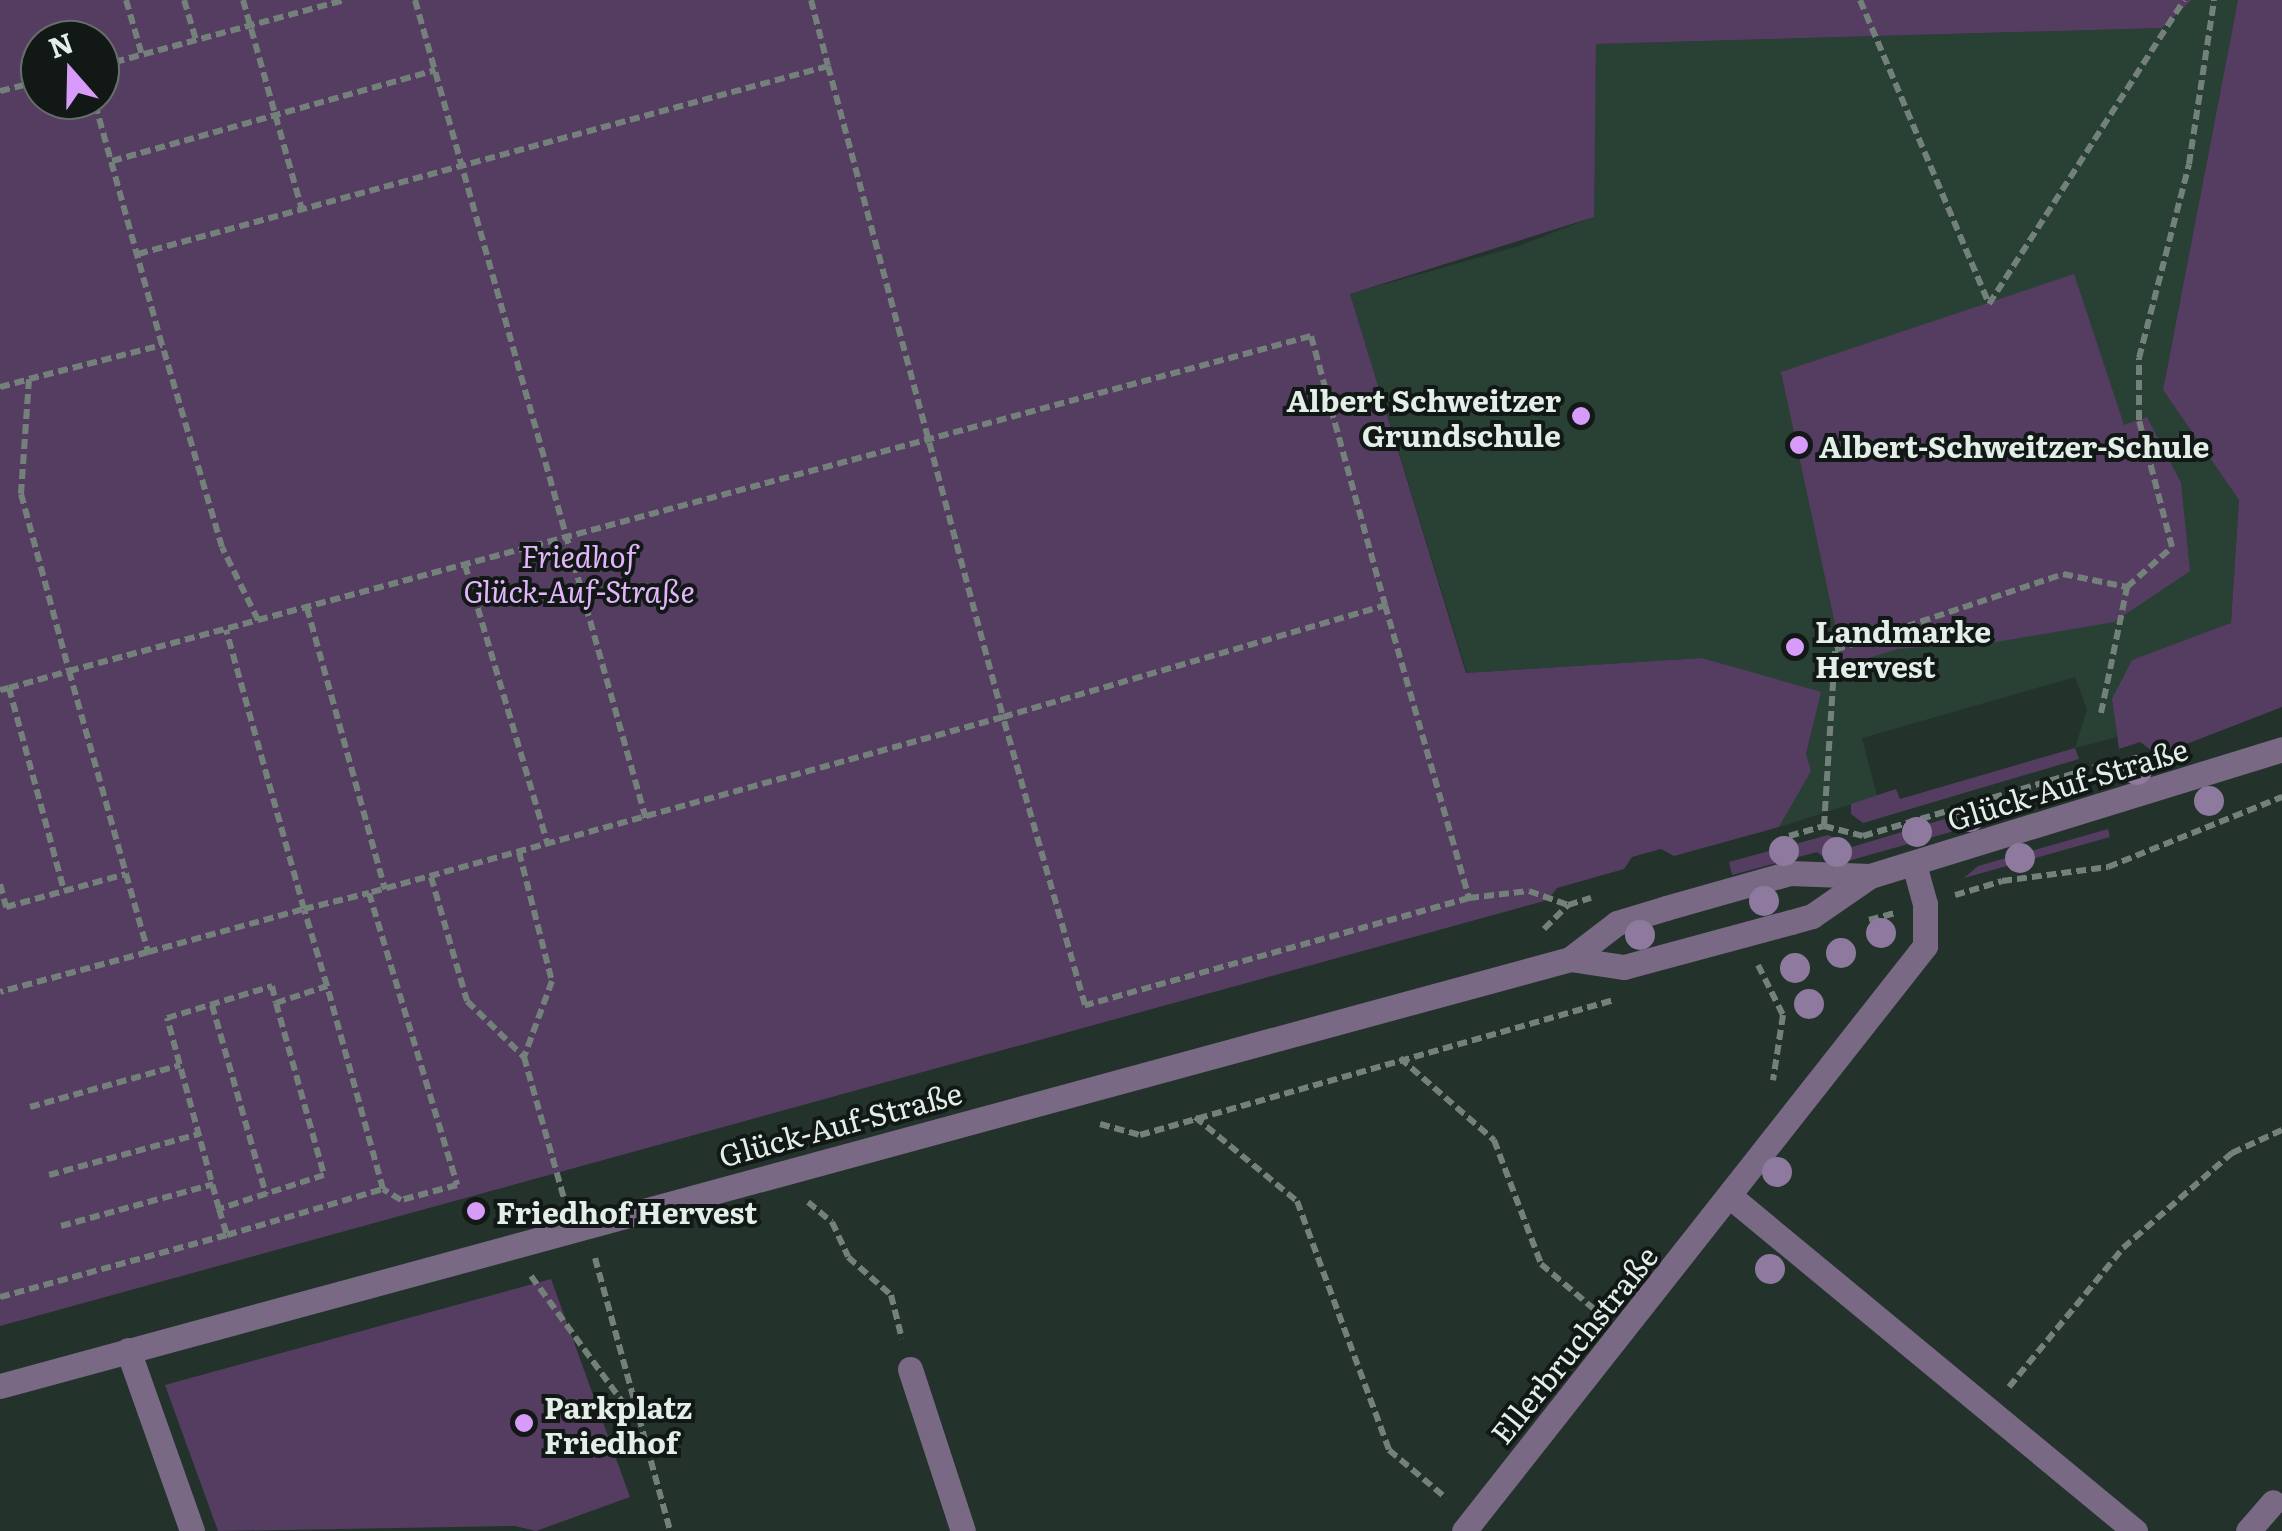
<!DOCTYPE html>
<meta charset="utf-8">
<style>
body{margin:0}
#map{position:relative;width:2282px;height:1531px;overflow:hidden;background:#23332b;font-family:Literata,serif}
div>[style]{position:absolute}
.built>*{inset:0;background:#294035}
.green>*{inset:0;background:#553d62}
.path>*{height:6px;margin-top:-3px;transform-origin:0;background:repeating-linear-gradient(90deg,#73817a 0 10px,transparent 0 15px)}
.minor>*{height:25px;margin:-12.5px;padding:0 12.5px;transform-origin:12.5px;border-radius:12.5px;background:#7a6985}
.trees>*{width:30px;height:30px;margin:-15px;border-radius:50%;background:#8d7a9e}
.dots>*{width:28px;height:28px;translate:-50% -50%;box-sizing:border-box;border:5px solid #121815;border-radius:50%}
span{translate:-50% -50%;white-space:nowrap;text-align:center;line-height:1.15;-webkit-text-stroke:8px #121815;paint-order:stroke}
.poi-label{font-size:30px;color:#e4eee9;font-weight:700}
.right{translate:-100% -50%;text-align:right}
.left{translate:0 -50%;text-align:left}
.park-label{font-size:30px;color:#e3b5fd;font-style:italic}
.street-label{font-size:30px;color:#e4eee9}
.north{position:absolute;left:20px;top:20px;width:100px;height:100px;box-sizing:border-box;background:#121815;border:2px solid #666e6a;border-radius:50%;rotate:340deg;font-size:28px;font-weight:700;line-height:40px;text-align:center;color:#e4eee9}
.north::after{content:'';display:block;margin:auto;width:35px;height:45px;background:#d79bf9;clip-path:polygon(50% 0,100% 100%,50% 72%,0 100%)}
</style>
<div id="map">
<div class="built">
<div style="clip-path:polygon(2192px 0,2238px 0,2163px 390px,2239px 500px,2231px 623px,2112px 699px,2117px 737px,2075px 748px,2087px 710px,2075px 677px,1862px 738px,1877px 796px,1779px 827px,1810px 771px,1806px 755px,1820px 693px,1702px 658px,1467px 673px,1350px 294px,1519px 246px,1593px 217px,1596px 44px,2162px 28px)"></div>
</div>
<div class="green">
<div style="clip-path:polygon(evenodd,0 0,2192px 0,2162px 28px,1596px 44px,1594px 217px,1350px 294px,1466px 673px,1702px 658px,1821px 692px,1806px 754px,1811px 771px,1779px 827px,1674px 856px,1661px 849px,1632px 857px,1624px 869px,1557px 888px,1548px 900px,0 1326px,0 0,40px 40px,100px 40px,100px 100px,40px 100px,40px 40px)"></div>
<div style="clip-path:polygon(2238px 0,2282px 0,2282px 707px,2158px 755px,2140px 742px,2119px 749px,2112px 699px,2132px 660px,2231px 623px,2239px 500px,2163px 390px)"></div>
<div style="clip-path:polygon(2074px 274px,2124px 425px,2147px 417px,2181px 483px,2190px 571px,2114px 622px,1996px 642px,1897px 649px,1844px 666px,1781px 372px)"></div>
<div style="clip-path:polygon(2075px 748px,2079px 759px,1863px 823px,1851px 814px,1851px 804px,1896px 789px,1900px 799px)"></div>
<div style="clip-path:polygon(1978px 809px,1982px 823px,1834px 865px,1817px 852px,1732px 875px,1729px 862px,1828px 835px,1852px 847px)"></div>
<div style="clip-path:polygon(2108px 829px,2110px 837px,1964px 878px,1978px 866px)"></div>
<div style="clip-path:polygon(551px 1279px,630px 1497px,536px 1531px,515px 1526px,218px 1531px,165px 1385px)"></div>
</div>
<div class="path">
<div style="left:126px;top:0;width:57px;rotate:73.8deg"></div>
<div style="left:184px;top:0;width:42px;rotate:73.3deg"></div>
<div style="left:243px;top:0;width:218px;rotate:74.3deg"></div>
<div style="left:415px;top:0;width:851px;rotate:74.25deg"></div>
<div style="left:811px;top:0;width:68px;rotate:75.6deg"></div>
<div style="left:1860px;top:0;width:330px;rotate:67deg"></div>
<div style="left:1989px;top:304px;width:361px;rotate:-57.3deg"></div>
<div style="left:100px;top:66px;width:253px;rotate:-15.1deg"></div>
<div style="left:0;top:91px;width:41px;rotate:-14deg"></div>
<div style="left:112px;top:161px;width:336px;rotate:-15.7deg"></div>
<div style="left:138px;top:254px;width:715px;rotate:-15.24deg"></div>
<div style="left:828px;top:66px;width:674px;rotate:74.95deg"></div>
<div style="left:1003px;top:717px;width:658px;rotate:164.49deg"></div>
<div style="left:29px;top:379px;width:137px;rotate:-14.3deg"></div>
<div style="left:162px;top:345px;width:254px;rotate:-105.5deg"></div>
<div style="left:0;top:387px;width:30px;rotate:-15deg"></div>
<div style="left:29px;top:379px;width:115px;rotate:94deg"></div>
<div style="left:21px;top:494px;width:183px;rotate:74.8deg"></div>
<div style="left:69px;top:671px;width:196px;rotate:-15.1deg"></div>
<div style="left:258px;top:620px;width:81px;rotate:-116.3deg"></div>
<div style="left:222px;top:547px;width:211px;rotate:-106.5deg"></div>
<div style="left:465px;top:565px;width:293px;rotate:73.5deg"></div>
<div style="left:307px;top:608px;width:292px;rotate:74.5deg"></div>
<div style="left:258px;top:620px;width:1091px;rotate:-15.09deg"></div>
<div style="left:1311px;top:336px;width:279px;rotate:74.6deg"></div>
<div style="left:9px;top:688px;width:62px;rotate:-15.8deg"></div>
<div style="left:69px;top:671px;width:211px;rotate:74.3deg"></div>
<div style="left:0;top:690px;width:9px;rotate:-13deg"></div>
<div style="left:9px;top:688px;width:210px;rotate:74.8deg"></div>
<div style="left:2101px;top:713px;width:129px;rotate:-78.3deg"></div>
<div style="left:2127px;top:587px;width:60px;rotate:-41.6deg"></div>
<div style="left:2172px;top:547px;width:131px;rotate:-104.6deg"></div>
<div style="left:2139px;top:420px;width:62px;rotate:-90deg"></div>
<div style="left:2139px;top:358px;width:200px;rotate:-75.5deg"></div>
<div style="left:2189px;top:164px;width:166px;rotate:-81.3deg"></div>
<div style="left:1824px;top:826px;width:176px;rotate:-86.4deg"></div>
<div style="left:1835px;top:650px;width:240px;rotate:-18.4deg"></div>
<div style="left:2063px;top:574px;width:65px;rotate:11.5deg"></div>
<div style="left:1789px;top:836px;width:36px;rotate:-16deg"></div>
<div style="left:1824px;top:826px;width:40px;rotate:14.4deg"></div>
<div style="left:1863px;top:836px;width:261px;rotate:-16.5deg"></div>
<div style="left:519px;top:852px;width:133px;rotate:75.7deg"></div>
<div style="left:552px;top:981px;width:81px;rotate:110.2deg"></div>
<div style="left:524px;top:1057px;width:147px;rotate:74.2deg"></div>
<div style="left:431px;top:877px;width:129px;rotate:73.8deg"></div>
<div style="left:467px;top:1001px;width:80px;rotate:44.5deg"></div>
<div style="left:0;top:884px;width:24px;rotate:75deg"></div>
<div style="left:6px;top:907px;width:124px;rotate:-15.4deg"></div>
<div style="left:126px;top:874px;width:81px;rotate:74.2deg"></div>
<div style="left:148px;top:952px;width:153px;rotate:164.9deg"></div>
<div style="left:1955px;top:895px;width:49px;rotate:-16.6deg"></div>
<div style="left:2002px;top:881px;width:107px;rotate:-7.5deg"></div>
<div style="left:2108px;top:867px;width:188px;rotate:-21.9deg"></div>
<div style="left:1469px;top:898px;width:399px;rotate:164.4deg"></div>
<div style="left:1085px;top:1005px;width:299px;rotate:-105.9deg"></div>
<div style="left:1003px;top:717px;width:398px;rotate:-16.3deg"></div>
<div style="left:1385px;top:605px;width:305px;rotate:74deg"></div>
<div style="left:1469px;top:898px;width:60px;rotate:-6.7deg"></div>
<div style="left:1529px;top:891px;width:41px;rotate:19.7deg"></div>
<div style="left:1869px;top:920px;width:27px;rotate:-15deg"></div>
<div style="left:1544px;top:929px;width:34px;rotate:-45deg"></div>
<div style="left:1568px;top:905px;width:24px;rotate:-17deg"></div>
<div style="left:148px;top:952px;width:162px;rotate:-15.4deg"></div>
<div style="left:304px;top:909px;width:290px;rotate:-105.6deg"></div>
<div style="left:1758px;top:965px;width:56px;rotate:63.4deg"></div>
<div style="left:1783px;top:1015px;width:66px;rotate:98.7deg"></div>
<div style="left:276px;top:1003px;width:179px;rotate:74.4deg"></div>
<div style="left:324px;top:1175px;width:110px;rotate:162.1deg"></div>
<div style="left:219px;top:1209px;width:198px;rotate:-105.2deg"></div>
<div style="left:167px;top:1018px;width:110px;rotate:-16.9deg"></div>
<div style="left:272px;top:986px;width:17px;rotate:77deg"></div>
<div style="left:276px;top:1003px;width:54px;rotate:-18.4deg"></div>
<div style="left:327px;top:986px;width:80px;rotate:-106.6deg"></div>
<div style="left:304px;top:909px;width:67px;rotate:-13.8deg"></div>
<div style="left:369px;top:893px;width:305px;rotate:73.2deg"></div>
<div style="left:457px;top:1185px;width:58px;rotate:165deg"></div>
<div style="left:401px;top:1200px;width:21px;rotate:-149deg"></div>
<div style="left:383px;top:1189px;width:211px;rotate:-105.4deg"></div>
<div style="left:212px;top:1005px;width:197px;rotate:74.1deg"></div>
<div style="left:1400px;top:1058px;width:125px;rotate:41.1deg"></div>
<div style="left:1494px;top:1140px;width:133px;rotate:69.2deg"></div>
<div style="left:1541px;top:1264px;width:71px;rotate:40.4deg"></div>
<div style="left:30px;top:1107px;width:156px;rotate:-15.6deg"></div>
<div style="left:1195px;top:1117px;width:132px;rotate:39.5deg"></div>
<div style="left:1297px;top:1201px;width:265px;rotate:69.7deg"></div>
<div style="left:1389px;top:1450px;width:75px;rotate:40.1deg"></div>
<div style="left:1100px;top:1124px;width:41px;rotate:15.4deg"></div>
<div style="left:1140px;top:1135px;width:490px;rotate:-15.9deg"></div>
<div style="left:49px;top:1175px;width:156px;rotate:-15.3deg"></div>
<div style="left:808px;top:1202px;width:31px;rotate:40deg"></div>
<div style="left:832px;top:1222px;width:38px;rotate:65deg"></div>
<div style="left:848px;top:1257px;width:57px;rotate:41.5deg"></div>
<div style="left:891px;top:1295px;width:45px;rotate:76deg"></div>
<div style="left:219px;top:1209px;width:27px;rotate:73deg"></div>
<div style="left:227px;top:1235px;width:163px;rotate:-16.4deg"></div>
<div style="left:61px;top:1226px;width:158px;rotate:-15.4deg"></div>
<div style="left:595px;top:1258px;width:283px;rotate:74.6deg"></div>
<div style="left:531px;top:1276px;width:172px;rotate:54deg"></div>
<div style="left:0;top:1297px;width:235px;rotate:-15.3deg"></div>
<div style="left:2009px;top:1387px;width:180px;rotate:-50.6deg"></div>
<div style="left:2123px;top:1248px;width:145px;rotate:-41.1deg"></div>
<div style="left:2232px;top:1153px;width:55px;rotate:-24.7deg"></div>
</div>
<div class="minor">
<div style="left:1570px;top:959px;width:59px;rotate:-37.5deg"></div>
<div style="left:1617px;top:923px;width:51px;rotate:-17deg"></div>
<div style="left:1666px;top:908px;width:129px;rotate:-15.8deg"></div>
<div style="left:1790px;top:873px;width:80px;rotate:2.1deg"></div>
<div style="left:1870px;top:876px;width:431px;rotate:-17.1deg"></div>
<div style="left:1732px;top:1198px;width:523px;rotate:39.57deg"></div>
<div style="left:128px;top:1350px;width:192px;rotate:70.5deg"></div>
<div style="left:910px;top:1369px;width:170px;rotate:71.9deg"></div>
<div style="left:0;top:1386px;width:1627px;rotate:-15.21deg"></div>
<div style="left:1570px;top:959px;width:55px;rotate:8.4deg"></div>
<div style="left:1624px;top:967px;width:173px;rotate:-15.1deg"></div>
<div style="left:1791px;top:922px;width:22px;rotate:-16deg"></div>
<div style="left:1812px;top:916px;width:70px;rotate:-34.6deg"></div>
<div style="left:1464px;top:1531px;width:745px;rotate:-51.76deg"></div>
<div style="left:1925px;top:946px;width:42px;rotate:-90deg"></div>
<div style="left:1925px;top:904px;width:41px;rotate:-105.4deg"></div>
<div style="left:2248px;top:1531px;width:38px;rotate:-49deg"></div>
</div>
<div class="trees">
<div style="left:2137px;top:770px"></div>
<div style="left:2209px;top:801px"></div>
<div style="left:1970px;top:817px"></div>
<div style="left:1917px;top:832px"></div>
<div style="left:1784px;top:851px"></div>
<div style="left:1837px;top:852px"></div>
<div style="left:2020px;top:858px"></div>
<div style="left:1764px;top:901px"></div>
<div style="left:1881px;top:933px"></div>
<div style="left:1640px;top:935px"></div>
<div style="left:1841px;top:953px"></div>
<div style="left:1795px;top:968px"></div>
<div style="left:1809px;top:1004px"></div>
<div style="left:1777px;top:1172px"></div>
<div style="left:1770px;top:1269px"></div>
</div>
<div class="dots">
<div style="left:1581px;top:416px;background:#d79bf9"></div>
<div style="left:1799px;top:445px;background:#d79bf9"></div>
<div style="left:1795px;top:647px;background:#d79bf9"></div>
<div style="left:476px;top:1211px;background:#d79bf9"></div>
<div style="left:524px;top:1423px;background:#d79bf9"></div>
</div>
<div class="poi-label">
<span class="right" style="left:1561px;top:416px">Albert Schweitzer<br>Grundschule</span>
<span class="left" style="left:1819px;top:445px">Albert-Schweitzer-Schule</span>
<span class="left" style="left:1815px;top:647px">Landmarke<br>Hervest</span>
<span class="left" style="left:496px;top:1211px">Friedhof Hervest</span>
<span class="left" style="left:544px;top:1423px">Parkplatz<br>Friedhof</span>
</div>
<div class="park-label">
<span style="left:579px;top:572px">Friedhof<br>Glück-Auf-Straße</span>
</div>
<div class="street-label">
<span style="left:2067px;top:783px;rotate:-17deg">Glück-Auf-Straße</span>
<span style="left:840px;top:1123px;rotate:-15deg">Glück-Auf-Straße</span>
<span style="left:1573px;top:1344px;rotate:-51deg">Ellerbruchstraße</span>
</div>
<div class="north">N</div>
</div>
